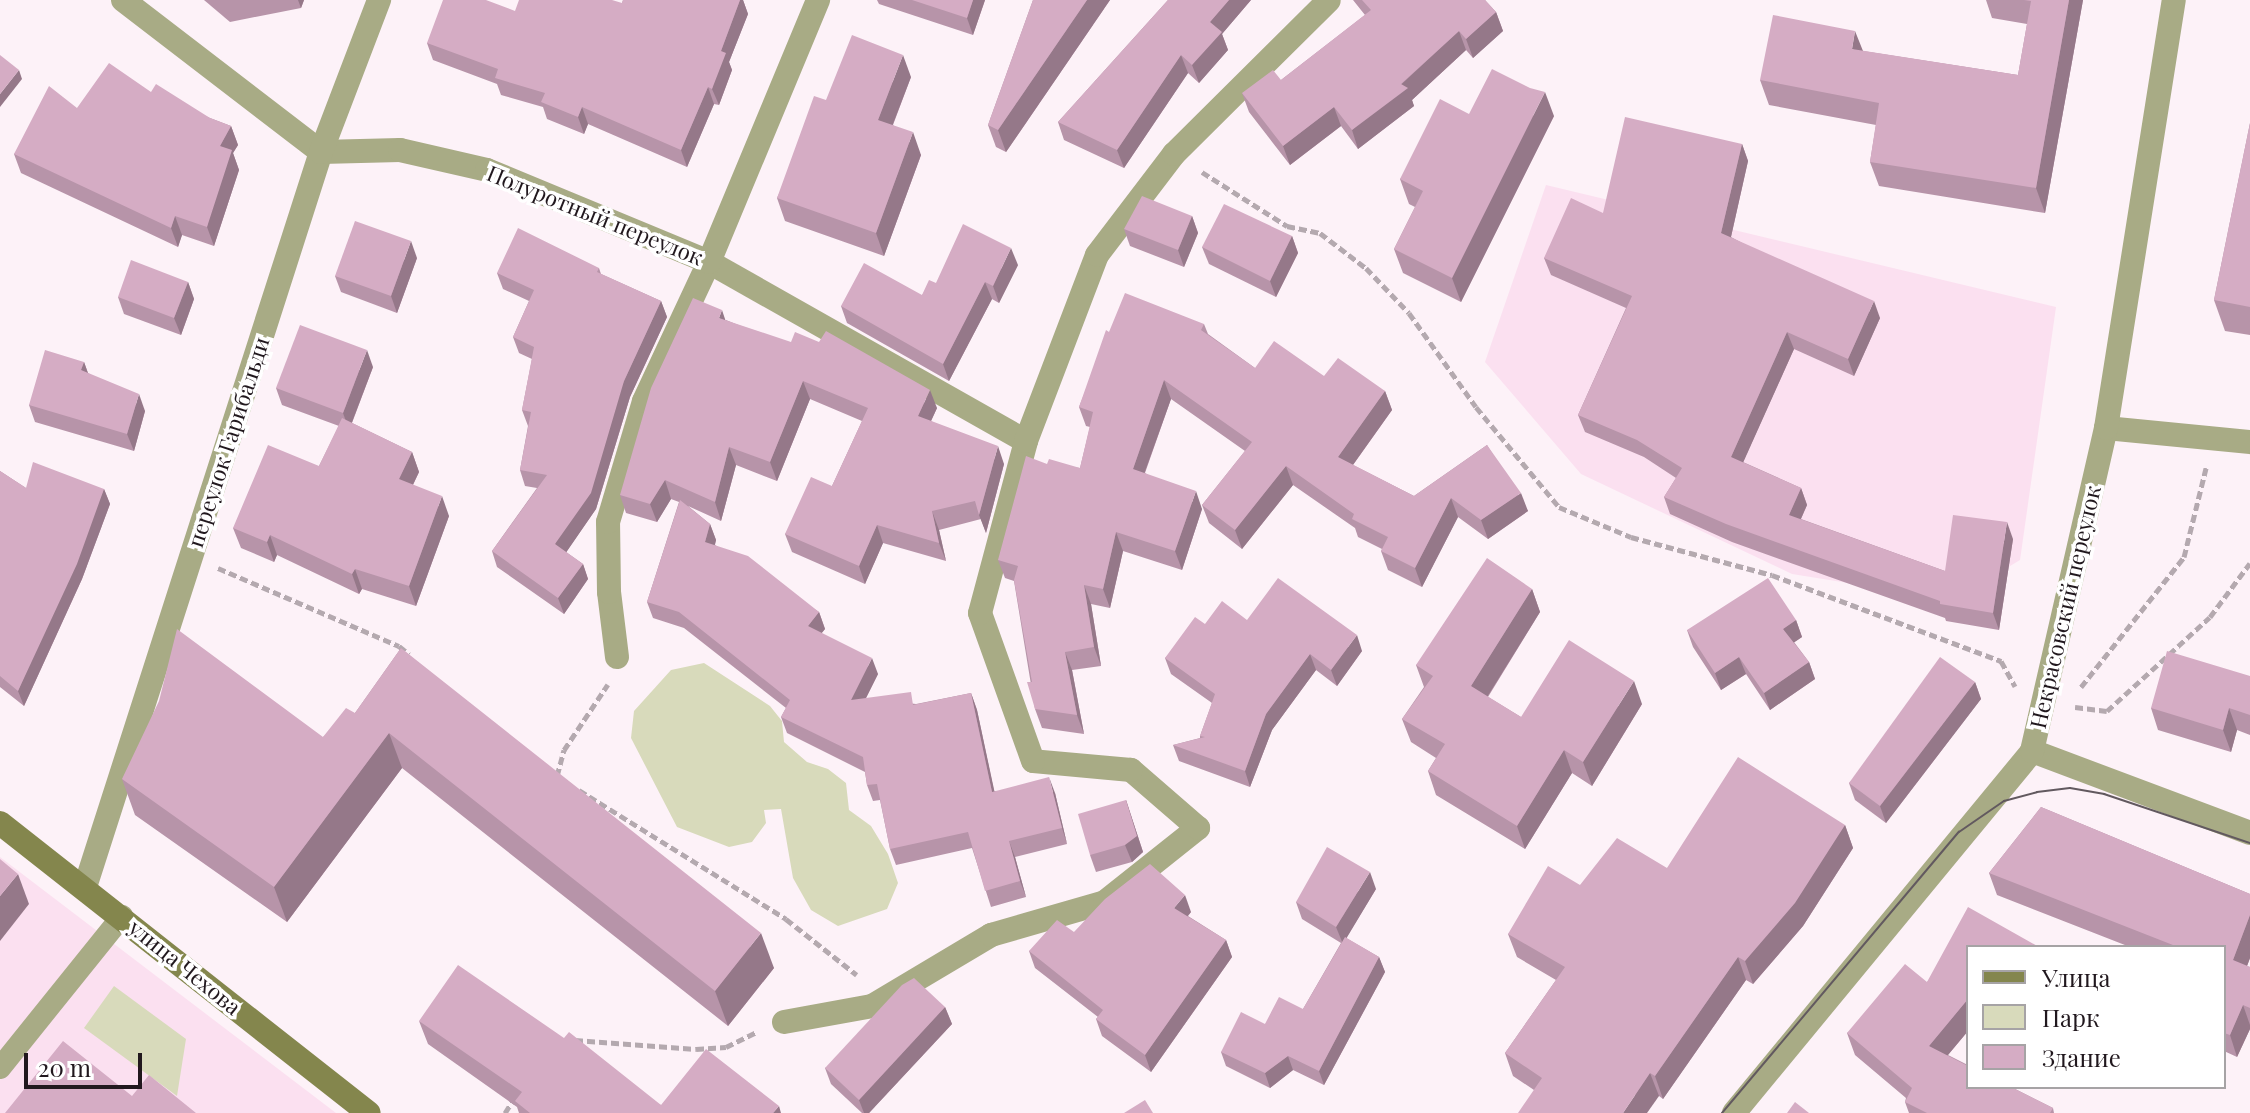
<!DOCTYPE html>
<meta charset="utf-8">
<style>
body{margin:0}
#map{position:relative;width:2250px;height:1113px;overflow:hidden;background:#fdf2f8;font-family:"Playfair Display",serif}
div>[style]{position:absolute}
.built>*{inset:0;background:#fbe0f0}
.green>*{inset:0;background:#d8dabb}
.path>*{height:5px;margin-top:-2.5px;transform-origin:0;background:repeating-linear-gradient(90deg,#b4a9af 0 8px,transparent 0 12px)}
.lane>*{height:22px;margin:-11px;padding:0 11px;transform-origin:11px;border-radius:11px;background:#a8ab85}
.street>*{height:24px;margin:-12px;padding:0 12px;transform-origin:12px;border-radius:12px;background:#a8ab85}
.secondary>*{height:24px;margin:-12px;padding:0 12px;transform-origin:12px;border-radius:12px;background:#84864d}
.tram>*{height:2px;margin:-1px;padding:0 1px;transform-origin:1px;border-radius:1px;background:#62595f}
.wall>*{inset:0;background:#b794a9}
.shaded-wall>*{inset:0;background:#957889}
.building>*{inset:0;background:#d5acc4}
span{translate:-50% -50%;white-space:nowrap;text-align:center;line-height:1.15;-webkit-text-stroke:7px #fff;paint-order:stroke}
.street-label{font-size:22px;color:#21181e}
.legend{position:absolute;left:1966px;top:945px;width:260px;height:144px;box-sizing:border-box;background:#fff;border:2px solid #a6a3a5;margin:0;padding:10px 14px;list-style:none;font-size:24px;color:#21181e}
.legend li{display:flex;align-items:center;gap:16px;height:40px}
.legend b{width:40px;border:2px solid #a6a3a5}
.scale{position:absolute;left:24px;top:1053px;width:118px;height:36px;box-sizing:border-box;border:4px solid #21181e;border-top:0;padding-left:10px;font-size:24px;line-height:28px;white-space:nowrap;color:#21181e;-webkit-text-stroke:6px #fff;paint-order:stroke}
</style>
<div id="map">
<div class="built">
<div style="clip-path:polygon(1546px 185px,2056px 307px,2020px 560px,1954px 600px,1792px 574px,1581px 474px,1485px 362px)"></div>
<div style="clip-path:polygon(0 857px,336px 1113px,0 1113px)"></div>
</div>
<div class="green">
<div style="clip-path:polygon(704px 663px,770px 706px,782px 721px,784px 742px,807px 762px,828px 769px,846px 783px,849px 810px,871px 826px,888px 854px,898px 883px,887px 909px,838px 926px,811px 910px,793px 878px,781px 809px,764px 810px,766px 823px,752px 842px,729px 847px,677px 827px,631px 738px,634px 711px,671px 670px)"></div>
<div style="clip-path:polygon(114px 986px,186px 1039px,177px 1096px,84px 1028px)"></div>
</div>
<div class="path">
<div style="left:1202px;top:172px;width:101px;rotate:32.4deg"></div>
<div style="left:1287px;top:226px;width:34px;rotate:12deg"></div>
<div style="left:1320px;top:233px;width:58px;rotate:37.3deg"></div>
<div style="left:1366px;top:268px;width:62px;rotate:46.3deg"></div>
<div style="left:1409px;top:313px;width:115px;rotate:54.5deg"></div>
<div style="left:1476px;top:407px;width:130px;rotate:50.3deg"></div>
<div style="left:1559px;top:507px;width:78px;rotate:22.6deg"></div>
<div style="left:1631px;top:537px;width:146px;rotate:15.1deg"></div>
<div style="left:1772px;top:575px;width:245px;rotate:20.6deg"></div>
<div style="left:2001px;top:661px;width:29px;rotate:61deg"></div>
<div style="left:218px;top:568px;width:197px;rotate:23.3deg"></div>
<div style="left:399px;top:646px;width:13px;rotate:39deg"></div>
<div style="left:2081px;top:687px;width:166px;rotate:-51.6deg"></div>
<div style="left:2184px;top:557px;width:92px;rotate:-76.1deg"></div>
<div style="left:2075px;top:707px;width:32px;rotate:7deg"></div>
<div style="left:2107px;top:711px;width:139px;rotate:-42.4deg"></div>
<div style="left:2210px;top:617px;width:67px;rotate:-53.5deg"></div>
<div style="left:557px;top:776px;width:27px;rotate:-75deg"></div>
<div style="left:564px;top:750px;width:79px;rotate:-56.3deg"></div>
<div style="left:579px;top:790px;width:244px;rotate:31.9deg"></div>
<div style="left:786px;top:919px;width:90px;rotate:38.3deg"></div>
<div style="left:575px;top:1040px;width:121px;rotate:4.3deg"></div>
<div style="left:696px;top:1049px;width:30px;rotate:-4deg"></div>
<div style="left:726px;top:1047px;width:34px;rotate:-26deg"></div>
<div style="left:505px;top:1113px;width:19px;rotate:-58deg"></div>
</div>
<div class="lane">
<div style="left:0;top:1068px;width:195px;rotate:-51.2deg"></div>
</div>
<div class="street">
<div style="left:123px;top:0;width:250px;rotate:37.5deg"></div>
<div style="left:321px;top:152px;width:79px;rotate:-1.5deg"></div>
<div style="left:400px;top:150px;width:89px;rotate:12.9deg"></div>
<div style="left:487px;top:170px;width:240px;rotate:22.5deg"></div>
<div style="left:709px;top:262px;width:364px;rotate:29.5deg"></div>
<div style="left:2106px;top:428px;width:145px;rotate:5.6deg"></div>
<div style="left:617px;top:657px;width:65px;rotate:-97deg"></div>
<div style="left:609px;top:592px;width:70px;rotate:-90.8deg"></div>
<div style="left:608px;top:522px;width:126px;rotate:-73.4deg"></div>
<div style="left:644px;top:401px;width:153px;rotate:-64.9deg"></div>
<div style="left:709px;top:262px;width:284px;rotate:-67.4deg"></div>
<div style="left:2032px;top:751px;width:233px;rotate:20.6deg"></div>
<div style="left:85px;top:887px;width:772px;rotate:-72.2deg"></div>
<div style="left:321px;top:152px;width:163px;rotate:-69.1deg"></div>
<div style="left:784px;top:1022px;width:89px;rotate:-10.3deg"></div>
<div style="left:872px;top:1006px;width:139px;rotate:-30.8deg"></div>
<div style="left:991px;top:935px;width:119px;rotate:-16.1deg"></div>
<div style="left:1105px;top:902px;width:119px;rotate:-38.5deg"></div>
<div style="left:1198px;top:828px;width:89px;rotate:-139.1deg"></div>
<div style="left:1131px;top:770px;width:98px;rotate:-174.8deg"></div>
<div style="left:1033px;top:761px;width:157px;rotate:-109.7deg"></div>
<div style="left:980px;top:613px;width:178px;rotate:-75deg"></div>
<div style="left:1026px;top:441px;width:199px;rotate:-69.1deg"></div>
<div style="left:1097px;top:255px;width:127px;rotate:-52.7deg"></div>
<div style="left:1174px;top:154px;width:218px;rotate:-44.8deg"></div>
<div style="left:1734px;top:1113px;width:469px;rotate:-50.5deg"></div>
<div style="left:2032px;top:751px;width:331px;rotate:-77.1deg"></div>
<div style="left:2106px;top:428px;width:433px;rotate:-81deg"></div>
</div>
<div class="secondary">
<div style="left:0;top:823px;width:469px;rotate:38.2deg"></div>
</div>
<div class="tram">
<div style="left:1722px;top:1113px;width:368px;rotate:-49.9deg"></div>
<div style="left:1959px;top:832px;width:55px;rotate:-34.6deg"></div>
<div style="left:2004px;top:801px;width:34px;rotate:-15deg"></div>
<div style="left:2037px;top:792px;width:33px;rotate:-7deg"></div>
<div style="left:2070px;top:788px;width:35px;rotate:10deg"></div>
<div style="left:2104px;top:794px;width:154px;rotate:18.6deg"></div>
</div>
<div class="wall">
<div style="clip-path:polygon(204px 0,304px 0,301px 8px,230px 22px)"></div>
<div style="clip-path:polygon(623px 0,743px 0,748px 14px,729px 62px,732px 70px,719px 105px,714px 104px,687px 167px,588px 124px,584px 134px,547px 119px,543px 107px,501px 95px,497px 84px,433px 60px,427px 43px,515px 11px,622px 3px)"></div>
<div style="clip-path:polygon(877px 0,985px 0,973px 35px,879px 4px)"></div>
<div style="clip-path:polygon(1033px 0,1110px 0,1006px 152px,996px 147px,988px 125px)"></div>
<div style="clip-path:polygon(1168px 0,1251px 0,1222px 34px,1228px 50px,1199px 83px,1188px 73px,1124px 168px,1064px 140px,1058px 122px)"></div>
<div style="clip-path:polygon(1353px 0,1485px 0,1496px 12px,1503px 31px,1473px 58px,1466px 50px,1412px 100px,1414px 106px,1358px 149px,1341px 126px,1290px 165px,1249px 112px,1242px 93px,1281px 80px,1365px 15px)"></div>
<div style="clip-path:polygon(1986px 0,2083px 0,2045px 213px,1879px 186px,1870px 162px,1876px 125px,1769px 105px,1760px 80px,1863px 51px,2018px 75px,2027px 24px,1992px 18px)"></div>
<div style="clip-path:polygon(911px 77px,893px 125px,921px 155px,884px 256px,785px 221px,777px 198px,826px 100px)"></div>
<div style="clip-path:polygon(151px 92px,210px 118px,231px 126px,238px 145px,233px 153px,239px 170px,214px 246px,182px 235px,178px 247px,21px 173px,14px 154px,77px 108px)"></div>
<div style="clip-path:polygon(1469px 114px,1554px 116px,1461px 302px,1403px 273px,1394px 249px,1415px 207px,1409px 204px,1400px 179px)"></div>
<div style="clip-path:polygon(2250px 123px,2250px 335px,2225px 331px,2214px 300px)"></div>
<div style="clip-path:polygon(1742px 144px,1748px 161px,1731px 237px,1880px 318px,1854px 376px,1794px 349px,1743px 462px,1801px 488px,1807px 505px,1801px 519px,1945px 571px,2013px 539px,1999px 630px,1946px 621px,1945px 618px,1732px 542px,1670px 514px,1664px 497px,1676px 478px,1644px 457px,1585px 432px,1578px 415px,1626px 308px,1551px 275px,1544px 258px,1603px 213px)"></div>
<div style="clip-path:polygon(1192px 216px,1198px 233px,1184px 267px,1130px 246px,1124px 229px)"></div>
<div style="clip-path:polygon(1292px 236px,1298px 253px,1276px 297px,1209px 264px,1202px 247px)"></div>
<div style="clip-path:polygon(417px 258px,397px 313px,341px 292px,335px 276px)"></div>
<div style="clip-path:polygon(1018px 265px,999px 303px,992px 299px,949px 381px,847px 323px,841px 306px,922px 295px,936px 283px)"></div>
<div style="clip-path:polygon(599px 268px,601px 274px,661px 301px,667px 317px,630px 397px,596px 509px,566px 552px,583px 564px,588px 579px,564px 614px,497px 567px,492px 551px,537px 488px,525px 486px,520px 470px,528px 426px,522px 410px,532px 359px,519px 353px,513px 337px,529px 301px,503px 289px,497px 273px)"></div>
<div style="clip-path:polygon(188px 282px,194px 299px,181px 335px,124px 314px,118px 297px)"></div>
<div style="clip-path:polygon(726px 320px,937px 408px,931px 421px,1004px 464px,986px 533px,981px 519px,939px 530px,946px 561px,883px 543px,865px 584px,792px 552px,785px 534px,832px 486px,862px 421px,810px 399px,777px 481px,736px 465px,721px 521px,688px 506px,710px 524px,716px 540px,715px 545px,819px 612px,825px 629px,821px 633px,878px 674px,866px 698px,916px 704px,971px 693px,977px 710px,994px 791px,1055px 793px,1067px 844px,1015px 857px,1026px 897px,991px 907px,972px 848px,896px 865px,890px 849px,880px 800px,873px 801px,867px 785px,865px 772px,787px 733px,781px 717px,786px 708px,684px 628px,653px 618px,647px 602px,679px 502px,671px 499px,657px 522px,626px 513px,620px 495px)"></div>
<div style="clip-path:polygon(1204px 324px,1208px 334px,1255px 368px,1324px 376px,1385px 391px,1392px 410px,1353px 465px,1414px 496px,1487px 445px,1528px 511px,1488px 539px,1458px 517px,1422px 587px,1388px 570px,1381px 551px,1382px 549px,1358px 537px,1355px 528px,1293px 485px,1242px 549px,1209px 523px,1202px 505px,1245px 451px,1171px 399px,1145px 473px,1202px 509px,1182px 570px,1123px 551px,1110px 608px,1091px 604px,1101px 666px,1072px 670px,1084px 734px,1042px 728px,1035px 709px,1014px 581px,1005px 578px,998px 560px,1047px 464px,1080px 468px,1090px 427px,1086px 426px,1079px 407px,1109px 332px)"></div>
<div style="clip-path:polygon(84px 362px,88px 373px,145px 411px,134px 451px,35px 422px,29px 405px)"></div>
<div style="clip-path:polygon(373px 367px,352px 423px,412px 452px,419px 472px,413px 485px,449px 516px,416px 606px,362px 589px,359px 594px,277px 555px,274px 562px,241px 548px,233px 528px,319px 466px,339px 426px,282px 405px,276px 388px)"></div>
<div style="clip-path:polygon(0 471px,26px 488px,104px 489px,110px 504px,82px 579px,24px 706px,0 687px)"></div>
<div style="clip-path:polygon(1532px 589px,1540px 612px,1488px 697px,1521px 717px,1642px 704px,1592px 786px,1572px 773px,1525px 849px,1436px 795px,1428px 771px,1436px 758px,1411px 742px,1402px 719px,1424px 687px,1416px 665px)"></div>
<div style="clip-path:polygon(1247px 620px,1362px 651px,1337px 686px,1316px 670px,1272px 730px,1250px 787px,1179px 761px,1173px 745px,1200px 738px,1200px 736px,1212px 703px,1171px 674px,1165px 658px,1205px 624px)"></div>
<div style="clip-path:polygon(1796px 620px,1802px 637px,1794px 642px,1809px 662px,1815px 679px,1770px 710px,1746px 674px,1721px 690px,1693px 647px,1687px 630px)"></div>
<div style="clip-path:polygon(401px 648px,774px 968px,728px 1026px,402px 768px,287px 922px,135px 815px,122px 779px,323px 737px,355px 713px)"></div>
<div style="clip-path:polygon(2250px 676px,2250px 735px,2237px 730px,2231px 752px,2158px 730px,2151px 708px)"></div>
<div style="clip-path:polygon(1975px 682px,1981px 699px,1886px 823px,1855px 800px,1849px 783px)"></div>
<div style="clip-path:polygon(1126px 800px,1143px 852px,1132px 862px,1096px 872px,1090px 855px)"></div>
<div style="clip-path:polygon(2041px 807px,2250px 894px,2250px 958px,2247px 966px,2250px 967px,2250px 1029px,2237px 1057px,2224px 1051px,2224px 947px,2130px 947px,1997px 895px,1989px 873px)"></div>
<div style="clip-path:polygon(1845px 825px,1853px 848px,1803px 926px,1753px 984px,1746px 980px,1663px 1099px,1659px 1096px,1534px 1090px,1513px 1076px,1505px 1053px,1556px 980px,1517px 957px,1508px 934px,1580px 885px,1667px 868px)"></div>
<div style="clip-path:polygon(1376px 889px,1346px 938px,1379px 957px,1385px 972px,1324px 1085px,1293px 1070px,1270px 1088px,1226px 1066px,1221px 1052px,1265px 1024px,1303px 1009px,1341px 943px,1302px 919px,1296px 902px)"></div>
<div style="clip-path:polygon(1191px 912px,1188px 916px,1226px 940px,1232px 957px,1151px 1072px,1102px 1036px,1096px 1019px,1098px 1017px,1035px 968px,1029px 951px,1074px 932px)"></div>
<div style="clip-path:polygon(1968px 947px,1968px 1031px,1948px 1055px,2053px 1108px,2054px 1113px,1909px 1113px,1905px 1102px,1906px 1098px,1855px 1055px,1847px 1033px,1927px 982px)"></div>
<div style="clip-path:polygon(945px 1007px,952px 1024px,869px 1113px,862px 1113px,831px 1084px,825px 1068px)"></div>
<div style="clip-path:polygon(419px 1021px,661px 1105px,781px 1113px,519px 1113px,517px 1107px,428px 1044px)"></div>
</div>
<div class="shaded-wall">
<div style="clip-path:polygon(298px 0,304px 0,301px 8px)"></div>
<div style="clip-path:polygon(740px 0,743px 0,748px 14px,729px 62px,732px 70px,719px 105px,712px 89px,721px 51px)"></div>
<div style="clip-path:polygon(973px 0,985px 0,973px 35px,967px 18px)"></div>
<div style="clip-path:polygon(1087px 0,1110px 0,1006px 152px,998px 130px)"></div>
<div style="clip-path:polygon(1229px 0,1251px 0,1222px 34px,1228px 50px,1199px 83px,1192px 65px,1210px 22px)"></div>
<div style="clip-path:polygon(2069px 0,2083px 0,2045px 213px,2036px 188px)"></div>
<div style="clip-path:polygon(1496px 12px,1503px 31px,1473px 58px,1466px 39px)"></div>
<div style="clip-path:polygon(1459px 31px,1466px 50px,1412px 100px,1414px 106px,1358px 149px,1352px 130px)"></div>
<div style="clip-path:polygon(1855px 31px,1865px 56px,1852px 49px)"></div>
<div style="clip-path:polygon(903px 55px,911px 77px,886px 142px,878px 120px)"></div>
<div style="clip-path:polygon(1181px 55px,1188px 73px,1124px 168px,1117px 150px)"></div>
<div style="clip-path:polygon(19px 70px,22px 79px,0 107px,0 94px)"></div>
<div style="clip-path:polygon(708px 87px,714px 104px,687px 167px,681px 150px)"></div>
<div style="clip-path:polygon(1545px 92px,1554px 116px,1461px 302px,1452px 278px)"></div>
<div style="clip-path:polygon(582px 107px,588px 124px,584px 134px,578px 117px)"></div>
<div style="clip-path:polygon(1334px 107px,1341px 126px,1290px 165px,1283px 146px)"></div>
<div style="clip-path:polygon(231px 126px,238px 145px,233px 153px,239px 170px,214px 246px,207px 227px,220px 146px)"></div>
<div style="clip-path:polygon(913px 132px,921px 155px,884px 256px,876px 233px)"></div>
<div style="clip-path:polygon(1742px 144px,1748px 161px,1728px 250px,1721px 233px)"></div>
<div style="clip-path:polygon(175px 216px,182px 235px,178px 247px,171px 228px)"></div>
<div style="clip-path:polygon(1192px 216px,1198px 233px,1184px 267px,1178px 250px)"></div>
<div style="clip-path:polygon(1292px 236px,1298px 253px,1276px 297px,1270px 281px)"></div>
<div style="clip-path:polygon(411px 241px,417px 258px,397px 313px,391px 296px)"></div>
<div style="clip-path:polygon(1011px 248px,1018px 265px,999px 303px,993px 286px)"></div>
<div style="clip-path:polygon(188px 282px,194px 299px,181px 335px,174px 318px)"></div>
<div style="clip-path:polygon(985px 282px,992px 299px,949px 381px,943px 364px)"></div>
<div style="clip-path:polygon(661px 301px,667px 317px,630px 397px,596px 509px,561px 560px,555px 544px,624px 381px)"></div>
<div style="clip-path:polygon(1874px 301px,1880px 318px,1854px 376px,1848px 359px)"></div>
<div style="clip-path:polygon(722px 310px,728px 328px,719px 318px)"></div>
<div style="clip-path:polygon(1787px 332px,1794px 349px,1738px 474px,1731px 457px)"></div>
<div style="clip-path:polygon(367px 350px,373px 367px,349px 430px,343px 413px)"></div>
<div style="clip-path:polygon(84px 362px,90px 379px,81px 370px)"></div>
<div style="clip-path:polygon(1164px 380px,1171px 399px,1139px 488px,1133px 469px)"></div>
<div style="clip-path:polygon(803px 381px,810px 399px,777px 481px,770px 462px)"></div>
<div style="clip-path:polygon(930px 390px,937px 408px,925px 434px,918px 416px)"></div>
<div style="clip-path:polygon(1385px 391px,1392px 410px,1345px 476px,1338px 457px)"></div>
<div style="clip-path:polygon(139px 394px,145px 411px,134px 451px,127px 434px)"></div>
<div style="clip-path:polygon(998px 446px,1004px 464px,986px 533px,979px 515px)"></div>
<div style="clip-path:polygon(729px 447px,736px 465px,721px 521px,715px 502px)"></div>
<div style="clip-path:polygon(412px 452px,419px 472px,406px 499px,399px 479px)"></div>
<div style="clip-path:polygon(1286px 466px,1293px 485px,1242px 549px,1235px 530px)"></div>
<div style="clip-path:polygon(665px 480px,671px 499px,657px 522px,650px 504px)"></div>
<div style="clip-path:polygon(1801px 488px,1807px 505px,1795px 532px,1789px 515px)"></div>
<div style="clip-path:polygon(104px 489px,110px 504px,82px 579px,24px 706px,18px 691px)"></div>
<div style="clip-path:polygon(1196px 491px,1202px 509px,1182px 570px,1175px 551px)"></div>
<div style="clip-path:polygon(1521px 493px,1528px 511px,1488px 539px,1481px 520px)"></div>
<div style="clip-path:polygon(442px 496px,449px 516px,416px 606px,409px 586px)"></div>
<div style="clip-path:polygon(1451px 498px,1458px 517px,1422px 587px,1415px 568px)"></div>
<div style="clip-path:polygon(932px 511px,939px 530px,946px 561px,939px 543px)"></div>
<div style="clip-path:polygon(2007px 522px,2013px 539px,1999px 630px,1993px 613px)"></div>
<div style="clip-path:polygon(710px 524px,716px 540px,711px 558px,705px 542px)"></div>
<div style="clip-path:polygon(877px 525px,883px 543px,865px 584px,859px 566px)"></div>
<div style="clip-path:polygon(1116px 532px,1123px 551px,1110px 608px,1103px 589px)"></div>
<div style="clip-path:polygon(270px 535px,277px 555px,274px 562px,267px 542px)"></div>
<div style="clip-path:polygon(583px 564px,588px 579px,564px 614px,558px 598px)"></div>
<div style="clip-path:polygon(355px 569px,362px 589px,359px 594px,352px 574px)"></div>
<div style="clip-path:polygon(1084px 585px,1091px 604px,1101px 666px,1094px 647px)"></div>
<div style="clip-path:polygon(1532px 589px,1540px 612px,1479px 710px,1471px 686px)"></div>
<div style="clip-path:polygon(819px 612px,825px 629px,814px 643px,808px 626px)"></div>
<div style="clip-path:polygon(1796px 620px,1802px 637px,1789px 646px,1783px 629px)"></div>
<div style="clip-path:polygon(1357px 635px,1362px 651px,1337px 686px,1331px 670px)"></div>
<div style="clip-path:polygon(1065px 652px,1072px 670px,1084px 734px,1077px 715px)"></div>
<div style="clip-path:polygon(1310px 654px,1316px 670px,1272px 730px,1250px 787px,1245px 771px,1266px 714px)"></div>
<div style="clip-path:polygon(1739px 657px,1746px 674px,1721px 690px,1715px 673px)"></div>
<div style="clip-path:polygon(872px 658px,878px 674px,857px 716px,851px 700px)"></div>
<div style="clip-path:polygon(1809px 662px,1815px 679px,1770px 710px,1764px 693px)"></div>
<div style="clip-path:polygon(1634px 681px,1642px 704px,1592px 786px,1583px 762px)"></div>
<div style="clip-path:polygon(1975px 682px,1981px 699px,1886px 823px,1880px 806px)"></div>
<div style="clip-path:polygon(971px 693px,977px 710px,998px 808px,992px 792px)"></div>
<div style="clip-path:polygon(2229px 708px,2237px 730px,2231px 752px,2223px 730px)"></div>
<div style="clip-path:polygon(389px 733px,402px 768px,287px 922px,274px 887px)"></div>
<div style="clip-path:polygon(1564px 750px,1572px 773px,1525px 849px,1517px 826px)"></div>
<div style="clip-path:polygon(1049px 777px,1055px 793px,1067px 844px,1062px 828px)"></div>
<div style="clip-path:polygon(1126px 800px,1143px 852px,1132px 862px,1125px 845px)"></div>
<div style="clip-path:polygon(1845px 825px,1853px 848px,1803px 926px,1753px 984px,1745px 961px)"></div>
<div style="clip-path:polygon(1009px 841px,1015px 857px,1026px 897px,1020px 881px)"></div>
<div style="clip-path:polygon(1370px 872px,1376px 889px,1343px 944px,1336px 927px)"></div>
<div style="clip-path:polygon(18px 874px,29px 904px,0 941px,0 896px)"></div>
<div style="clip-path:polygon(1185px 895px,1191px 912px,1180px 925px,1174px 908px)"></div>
<div style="clip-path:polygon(2250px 915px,2250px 958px,2241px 982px,2233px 960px)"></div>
<div style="clip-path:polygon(761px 933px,774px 968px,728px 1026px,715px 991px)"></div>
<div style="clip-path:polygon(1226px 940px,1232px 957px,1151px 1072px,1145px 1055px)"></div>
<div style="clip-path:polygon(1379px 957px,1385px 972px,1324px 1085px,1319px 1071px)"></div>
<div style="clip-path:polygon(1738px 957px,1746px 980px,1663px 1099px,1655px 1076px)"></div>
<div style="clip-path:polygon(1968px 999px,1968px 1031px,1937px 1068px,1929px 1046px)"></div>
<div style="clip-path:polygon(2243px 1005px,2250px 1025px,2250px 1029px,2237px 1057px,2230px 1035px)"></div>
<div style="clip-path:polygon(945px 1007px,952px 1024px,869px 1113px,864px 1113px,859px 1100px)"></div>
<div style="clip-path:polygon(1288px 1056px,1293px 1070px,1270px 1088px,1265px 1073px)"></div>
<div style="clip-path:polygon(1650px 1073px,1659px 1096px,1647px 1113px,1623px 1113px)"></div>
<div style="clip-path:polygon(779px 1106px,781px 1113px,773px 1113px)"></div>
</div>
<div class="building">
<div style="clip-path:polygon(443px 0,486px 0,515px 11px,519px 0,612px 0,622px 3px,623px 0,740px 0,721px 51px,726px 53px,712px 89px,708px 87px,681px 150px,582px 107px,578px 117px,541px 102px,545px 93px,495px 78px,498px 69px,427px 43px)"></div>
<div style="clip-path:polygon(912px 0,973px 0,967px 18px)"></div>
<div style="clip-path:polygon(1033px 0,1087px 0,998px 130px,988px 125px)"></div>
<div style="clip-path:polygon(1168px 0,1229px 0,1210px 22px,1222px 32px,1192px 65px,1181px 55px,1117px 150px,1058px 122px)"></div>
<div style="clip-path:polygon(1362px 0,1485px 0,1496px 12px,1466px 39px,1459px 31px,1401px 84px,1408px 88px,1352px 130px,1334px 107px,1283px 146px,1242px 93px,1273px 70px,1281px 80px,1371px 10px)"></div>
<div style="clip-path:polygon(2024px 0,2069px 0,2036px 188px,1870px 162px,1879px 103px,1760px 80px,1773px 15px,1855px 31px,1852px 49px,2018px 75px,2031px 1px)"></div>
<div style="clip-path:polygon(852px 35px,903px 55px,878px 120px,913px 132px,876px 233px,777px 198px,814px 96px,826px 100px)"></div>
<div style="clip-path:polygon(0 55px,19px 70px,0 94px)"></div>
<div style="clip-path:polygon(109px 63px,151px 92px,156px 84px,210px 118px,231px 126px,220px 146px,232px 150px,207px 227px,175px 216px,171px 228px,14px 154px,49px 86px,77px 108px)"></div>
<div style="clip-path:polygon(1492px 69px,1530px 88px,1545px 92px,1452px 278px,1394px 249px,1423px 191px,1400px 179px,1440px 99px,1469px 114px)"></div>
<div style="clip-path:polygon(1625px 117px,1742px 144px,1721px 233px,1874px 301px,1848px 359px,1787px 332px,1731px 457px,1801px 488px,1789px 515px,1945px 571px,1953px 515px,2007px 522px,1993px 613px,1940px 604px,1940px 601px,1726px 524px,1664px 497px,1682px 468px,1637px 440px,1578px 415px,1632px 296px,1544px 258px,1571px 198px,1603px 213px)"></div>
<div style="clip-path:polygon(2250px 123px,2250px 307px,2214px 300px)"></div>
<div style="clip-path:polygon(1142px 196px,1192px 216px,1178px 250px,1124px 229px)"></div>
<div style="clip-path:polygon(1224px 204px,1292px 236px,1270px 281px,1202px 247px)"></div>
<div style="clip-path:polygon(355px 221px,411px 241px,391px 296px,335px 276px)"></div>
<div style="clip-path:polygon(963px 224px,1011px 248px,993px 286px,985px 282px,943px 364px,841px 306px,864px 263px,922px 295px,929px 280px,936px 283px)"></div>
<div style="clip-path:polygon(518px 228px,599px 268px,597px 272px,661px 301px,624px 381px,591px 493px,555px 544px,583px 564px,558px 598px,492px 551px,547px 475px,520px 470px,531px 412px,522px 410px,534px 347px,513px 337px,534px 290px,497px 273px)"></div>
<div style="clip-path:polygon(131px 260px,188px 282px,174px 318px,118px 297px)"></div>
<div style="clip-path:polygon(1125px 293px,1204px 324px,1201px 330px,1255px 368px,1274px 341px,1324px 376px,1338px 358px,1385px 391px,1338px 457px,1414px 496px,1487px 445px,1521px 493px,1481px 520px,1451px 498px,1415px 568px,1381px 551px,1388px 537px,1352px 519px,1354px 514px,1286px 466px,1235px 530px,1202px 505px,1252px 442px,1164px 380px,1133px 469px,1196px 491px,1175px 551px,1116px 532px,1103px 589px,1084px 585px,1094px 647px,1065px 652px,1077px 715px,1035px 709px,1027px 682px,1032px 682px,1014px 580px,1018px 566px,998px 560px,1026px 456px,1047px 464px,1049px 459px,1080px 468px,1093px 412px,1079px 407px,1106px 330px,1109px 332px)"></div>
<div style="clip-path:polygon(693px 298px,722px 310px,719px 318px,791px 342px,795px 332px,819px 342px,826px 331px,930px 390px,918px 416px,998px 446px,979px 515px,975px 501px,932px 511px,939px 543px,877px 525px,859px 566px,785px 534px,811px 477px,832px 486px,868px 408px,803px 381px,770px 462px,729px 447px,715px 502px,665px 480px,650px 504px,620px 495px,651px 388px)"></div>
<div style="clip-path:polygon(300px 325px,367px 350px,343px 413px,276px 388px)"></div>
<div style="clip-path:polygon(45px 350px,84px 362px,81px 370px,139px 394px,127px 434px,29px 405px)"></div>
<div style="clip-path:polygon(342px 418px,412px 452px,399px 479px,442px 496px,409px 586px,355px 569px,352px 574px,270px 535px,267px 542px,233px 528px,268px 445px,319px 466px)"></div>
<div style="clip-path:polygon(33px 462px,104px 489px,77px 564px,18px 691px,0 676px,0 471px,26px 488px)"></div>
<div style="clip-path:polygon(680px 500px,710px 524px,705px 542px,748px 556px,819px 612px,808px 626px,872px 658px,851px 700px,911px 692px,913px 705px,971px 693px,992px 792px,1049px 777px,1062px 828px,1009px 841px,1020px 881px,985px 891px,968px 832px,890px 849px,877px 784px,867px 785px,863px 757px,781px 717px,790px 700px,679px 612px,647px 602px)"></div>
<div style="clip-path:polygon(1487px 558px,1532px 589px,1471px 686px,1521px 717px,1569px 640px,1634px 681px,1583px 762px,1564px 750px,1517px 826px,1428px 771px,1445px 744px,1402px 719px,1433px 676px,1416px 665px)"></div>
<div style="clip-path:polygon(1278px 578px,1357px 635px,1331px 670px,1310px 654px,1266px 714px,1245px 771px,1173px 745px,1205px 737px,1200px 736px,1215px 694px,1165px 658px,1195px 617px,1205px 624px,1222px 601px,1247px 620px)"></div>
<div style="clip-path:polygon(1768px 578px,1796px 620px,1783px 629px,1809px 662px,1764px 693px,1739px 657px,1715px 673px,1687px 630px)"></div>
<div style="clip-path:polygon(177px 629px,323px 737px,346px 708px,355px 713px,401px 648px,761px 933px,715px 991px,389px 733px,274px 887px,122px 779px,159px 701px)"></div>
<div style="clip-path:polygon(2167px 651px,2250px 676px,2250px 715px,2229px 708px,2223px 730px,2151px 708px)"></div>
<div style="clip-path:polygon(1940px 657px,1975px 682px,1880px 806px,1849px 783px)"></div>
<div style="clip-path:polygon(1738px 757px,1845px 825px,1795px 903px,1745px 961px,1738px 957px,1655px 1076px,1650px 1073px,1623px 1113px,1518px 1113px,1542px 1078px,1505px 1053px,1565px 967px,1508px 934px,1548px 866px,1580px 885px,1617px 838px,1667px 868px)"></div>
<div style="clip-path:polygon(1126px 800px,1137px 836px,1125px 845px,1090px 855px,1078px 814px)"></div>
<div style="clip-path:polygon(2041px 807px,2250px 894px,2250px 915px,2233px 960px,2250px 967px,2250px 1008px,2243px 1005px,2230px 1035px,2224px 1033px,2224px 947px,2178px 947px,1989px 873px)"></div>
<div style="clip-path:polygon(1327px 847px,1370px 872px,1336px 927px,1296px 902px)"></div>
<div style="clip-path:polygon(0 859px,18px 874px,0 896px)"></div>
<div style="clip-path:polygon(1150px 864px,1185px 895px,1174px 908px,1226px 940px,1145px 1055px,1096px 1019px,1103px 1010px,1029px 951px,1057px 920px,1074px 932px,1105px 899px)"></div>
<div style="clip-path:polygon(1968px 907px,2039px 947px,1968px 947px,1968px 999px,1929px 1046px,1968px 1066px,1968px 1087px,2011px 1087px,2053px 1108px,2050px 1113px,1927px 1113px,1905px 1102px,1912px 1088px,1847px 1033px,1905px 964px,1927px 982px)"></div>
<div style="clip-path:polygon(1345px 937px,1379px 957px,1319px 1071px,1288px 1056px,1265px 1073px,1221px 1052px,1241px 1012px,1265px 1024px,1279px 997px,1303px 1009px)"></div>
<div style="clip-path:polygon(458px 965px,564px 1038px,569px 1032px,661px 1105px,706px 1049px,779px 1106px,773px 1113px,530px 1113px,515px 1101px,522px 1092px,419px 1021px)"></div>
<div style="clip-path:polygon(914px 978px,945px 1007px,859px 1100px,825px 1068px,902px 985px)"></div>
<div style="clip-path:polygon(63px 1041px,132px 1096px,149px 1075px,196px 1113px,5px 1113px)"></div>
<div style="clip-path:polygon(1145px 1100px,1153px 1113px,1124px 1113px)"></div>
<div style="clip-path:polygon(1795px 1102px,1809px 1113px,1787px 1113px)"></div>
</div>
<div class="street-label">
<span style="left:595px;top:215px;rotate:22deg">Полуротный переулок</span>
<span style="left:228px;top:442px;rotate:-72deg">переулок Гарибальди</span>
<span style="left:2065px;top:607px;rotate:-77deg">Некрасовский переулок</span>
<span style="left:185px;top:967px;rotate:39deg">улица Чехова</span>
</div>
<ul class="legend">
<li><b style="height:10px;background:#84864d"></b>Улица</li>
<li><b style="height:22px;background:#d8dabb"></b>Парк</li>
<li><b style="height:22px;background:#d5acc4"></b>Здание</li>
</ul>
<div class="scale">20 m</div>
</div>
